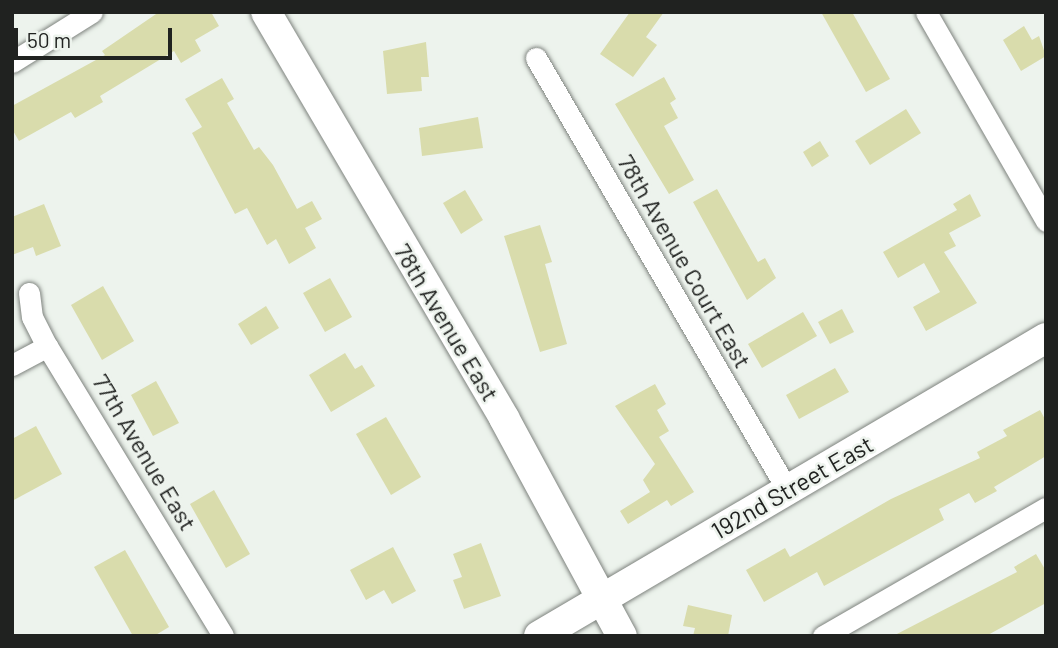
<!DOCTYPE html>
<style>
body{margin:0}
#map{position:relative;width:1058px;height:648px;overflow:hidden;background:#edf3ed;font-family:Barlow,sans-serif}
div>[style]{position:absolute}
.building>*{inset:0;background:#d9dcac}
.roads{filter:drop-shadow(0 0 2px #7e837e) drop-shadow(0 0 2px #7e837e)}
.street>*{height:21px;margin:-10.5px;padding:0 10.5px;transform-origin:10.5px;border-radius:10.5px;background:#fff}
.secondary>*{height:30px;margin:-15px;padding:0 15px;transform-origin:15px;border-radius:15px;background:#fff}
span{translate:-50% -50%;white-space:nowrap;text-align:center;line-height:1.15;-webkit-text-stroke:5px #edf3ed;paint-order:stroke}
.street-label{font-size:24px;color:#202220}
.frame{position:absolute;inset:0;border:14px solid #202220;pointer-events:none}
.scale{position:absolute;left:14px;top:28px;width:158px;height:32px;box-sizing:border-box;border:4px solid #202220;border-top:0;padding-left:9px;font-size:21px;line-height:24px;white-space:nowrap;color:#202220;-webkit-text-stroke:5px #edf3ed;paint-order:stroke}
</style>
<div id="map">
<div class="building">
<div style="clip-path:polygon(159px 12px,211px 12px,219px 26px,195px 40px,201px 51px,181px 63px,174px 51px,100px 96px,103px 102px,75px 118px,71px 112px,19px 141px,12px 129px,12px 106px,105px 55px,102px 51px)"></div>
<div style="clip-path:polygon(630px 12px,664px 12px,646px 37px,657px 45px,633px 77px,600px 54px)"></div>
<div style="clip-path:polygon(821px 12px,852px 12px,890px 79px,866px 92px)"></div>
<div style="clip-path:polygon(1024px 26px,1032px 40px,1039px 36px,1046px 56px,1021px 71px,1003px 40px)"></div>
<div style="clip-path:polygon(426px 42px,429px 77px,421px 77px,422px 91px,387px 94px,383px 51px)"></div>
<div style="clip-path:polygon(664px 77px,676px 99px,670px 103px,678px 118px,664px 126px,694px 180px,669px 194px,615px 104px)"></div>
<div style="clip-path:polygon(222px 78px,234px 99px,227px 103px,254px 150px,259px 147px,273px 165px,297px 209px,312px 201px,322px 219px,305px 228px,316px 248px,289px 264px,276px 239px,267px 245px,247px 208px,235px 214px,192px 133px,202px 127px,185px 99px)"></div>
<div style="clip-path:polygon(906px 109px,921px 133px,870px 165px,855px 141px)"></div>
<div style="clip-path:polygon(478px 117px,483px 148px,422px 156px,419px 128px)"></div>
<div style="clip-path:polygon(820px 141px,829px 156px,812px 167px,803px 152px)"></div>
<div style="clip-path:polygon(717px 189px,758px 262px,765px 258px,776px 278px,747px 300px,693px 202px)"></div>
<div style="clip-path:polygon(465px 190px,483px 220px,461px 234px,443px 203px)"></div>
<div style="clip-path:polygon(970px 194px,981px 216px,949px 233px,956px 246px,944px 252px,977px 303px,926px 331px,913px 307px,940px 292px,924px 263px,898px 278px,883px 252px,957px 210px,953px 204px)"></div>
<div style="clip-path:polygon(44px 204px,61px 246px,36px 256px,33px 247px,12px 255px,12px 217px)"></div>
<div style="clip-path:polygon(540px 225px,552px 262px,545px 264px,567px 344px,540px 352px,504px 236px)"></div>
<div style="clip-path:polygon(330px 278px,352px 317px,325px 332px,303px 293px)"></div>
<div style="clip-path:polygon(103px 286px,134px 341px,102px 360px,71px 305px)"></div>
<div style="clip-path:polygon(266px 306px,279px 328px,251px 345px,238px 324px)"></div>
<div style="clip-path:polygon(842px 309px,854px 332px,830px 344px,818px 322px)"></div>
<div style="clip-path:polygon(803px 312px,817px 336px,762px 368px,748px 344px)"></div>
<div style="clip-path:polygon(345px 353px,355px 369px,362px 365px,375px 386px,331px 412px,309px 375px)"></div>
<div style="clip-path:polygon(835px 368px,849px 392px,799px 419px,786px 395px)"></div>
<div style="clip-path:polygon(156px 381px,179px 423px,153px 436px,131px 395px)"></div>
<div style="clip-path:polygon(655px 384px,666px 404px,657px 410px,669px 431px,659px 437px,694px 492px,671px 506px,667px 500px,628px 524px,620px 511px,650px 492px,643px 480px,655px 464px,615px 406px)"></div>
<div style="clip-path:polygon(1040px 410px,1046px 421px,1046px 456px,994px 487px,997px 491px,975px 503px,969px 493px,939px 509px,944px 520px,824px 586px,817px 572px,764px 602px,746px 570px,785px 548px,790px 557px,891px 499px,980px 458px,977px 452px,1007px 436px,1003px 430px)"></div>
<div style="clip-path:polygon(386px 417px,421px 477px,391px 495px,356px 434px)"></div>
<div style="clip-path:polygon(36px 426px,62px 474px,12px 501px,12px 439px)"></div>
<div style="clip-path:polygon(214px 490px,250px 554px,226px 568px,190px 504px)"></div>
<div style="clip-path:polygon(481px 543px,501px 596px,464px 609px,453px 580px,462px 577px,453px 554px)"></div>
<div style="clip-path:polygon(393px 547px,416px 591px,392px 604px,384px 590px,366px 600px,350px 570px)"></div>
<div style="clip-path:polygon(125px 550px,169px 627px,154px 636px,133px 636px,94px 567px)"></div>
<div style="clip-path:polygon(1036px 554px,1046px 571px,1046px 603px,986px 636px,893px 636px,1017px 572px,1014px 567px)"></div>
<div style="clip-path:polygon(688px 605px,732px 615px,728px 636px,693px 636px,695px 628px,683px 626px)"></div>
</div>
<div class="roads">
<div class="street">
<div style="left:926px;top:12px;width:241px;rotate:60.1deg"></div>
<div style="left:536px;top:58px;width:501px;rotate:59.8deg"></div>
<div style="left:12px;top:62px;width:94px;rotate:-32deg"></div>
<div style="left:29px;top:293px;width:24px;rotate:83deg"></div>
<div style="left:32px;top:317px;width:33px;rotate:63deg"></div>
<div style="left:47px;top:346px;width:339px;rotate:58.7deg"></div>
<div style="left:12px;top:365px;width:40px;rotate:-28deg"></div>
<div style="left:823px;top:636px;width:257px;rotate:-29.9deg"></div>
</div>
<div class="secondary">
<div style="left:266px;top:12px;width:471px;rotate:59.6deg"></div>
<div style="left:504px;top:418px;width:248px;rotate:61.6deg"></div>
<div style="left:539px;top:636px;width:588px;rotate:-30.45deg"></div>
</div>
</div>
<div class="street-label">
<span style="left:685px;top:261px;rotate:60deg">78th Avenue Court East</span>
<span style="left:447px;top:322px;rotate:59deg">78th Avenue East</span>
<span style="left:145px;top:452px;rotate:59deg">77th Avenue East</span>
<span style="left:792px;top:487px;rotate:-30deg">192nd Street East</span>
</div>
<div class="frame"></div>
<div class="scale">50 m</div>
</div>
